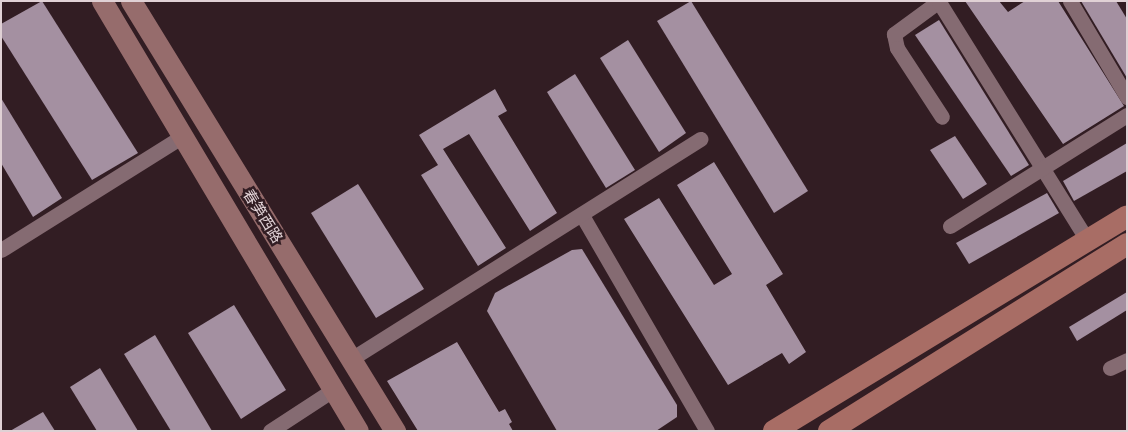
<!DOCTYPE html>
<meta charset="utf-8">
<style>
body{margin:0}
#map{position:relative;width:1128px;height:432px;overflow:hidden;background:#321d23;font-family:Mulish,"Noto Sans SC",sans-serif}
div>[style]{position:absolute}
.building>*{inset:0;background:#a490a1}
.minor>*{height:15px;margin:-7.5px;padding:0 7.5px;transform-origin:7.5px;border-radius:7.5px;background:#856b72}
.secondary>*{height:21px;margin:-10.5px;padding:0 10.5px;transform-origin:10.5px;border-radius:10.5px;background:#966c6c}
.primary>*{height:22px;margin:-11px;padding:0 11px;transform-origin:11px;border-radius:11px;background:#a86d65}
span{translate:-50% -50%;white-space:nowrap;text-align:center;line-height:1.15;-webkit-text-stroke:5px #321d23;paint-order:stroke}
.street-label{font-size:15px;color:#e0d1d5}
.frame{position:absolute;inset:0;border:2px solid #e0d1d5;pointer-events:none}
</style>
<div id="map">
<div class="building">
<div style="clip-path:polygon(42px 1px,138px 153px,92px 180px,1px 36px,1px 24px)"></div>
<div style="clip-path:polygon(691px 1px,808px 191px,774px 213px,657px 21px)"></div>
<div style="clip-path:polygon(965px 1px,999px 1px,1008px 12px,1025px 1px,1058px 1px,1124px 106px,1063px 144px)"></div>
<div style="clip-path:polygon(1081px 1px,1116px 1px,1127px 19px,1127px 78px)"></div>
<div style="clip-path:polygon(939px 20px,1029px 165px,1011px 176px,915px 35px)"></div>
<div style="clip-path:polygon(628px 40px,686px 133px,659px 152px,600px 58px)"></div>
<div style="clip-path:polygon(575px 74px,635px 170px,606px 188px,547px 92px)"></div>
<div style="clip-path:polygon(495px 89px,507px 111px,498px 116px,557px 213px,530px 231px,469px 134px,443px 149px,506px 248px,478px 266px,421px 175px,438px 165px,419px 135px)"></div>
<div style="clip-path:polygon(1px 98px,62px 198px,33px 217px,1px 163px)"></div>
<div style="clip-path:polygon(955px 136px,987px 184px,963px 199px,930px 150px)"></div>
<div style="clip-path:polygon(1127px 143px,1127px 171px,1074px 201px,1063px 181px)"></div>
<div style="clip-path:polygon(714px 162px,783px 274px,766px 285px,806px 352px,789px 364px,782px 353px,728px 385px,624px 219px,659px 198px,714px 285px,732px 274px,677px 185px)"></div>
<div style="clip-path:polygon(358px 184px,424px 289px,376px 318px,311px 213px)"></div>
<div style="clip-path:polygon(1047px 193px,1059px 213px,969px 264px,956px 243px)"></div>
<div style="clip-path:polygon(582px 249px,677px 405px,677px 417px,656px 431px,557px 431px,487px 311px,495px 293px,572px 250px)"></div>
<div style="clip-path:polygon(1127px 292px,1127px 310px,1077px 341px,1069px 327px)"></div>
<div style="clip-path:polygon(234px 305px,286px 390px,241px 419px,188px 333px)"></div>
<div style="clip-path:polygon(155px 335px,212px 431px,171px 431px,124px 354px)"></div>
<div style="clip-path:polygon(457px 342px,499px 412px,505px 409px,512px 422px,509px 424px,513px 431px,418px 431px,387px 381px)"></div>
<div style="clip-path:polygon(100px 368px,138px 431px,97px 431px,70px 387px)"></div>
<div style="clip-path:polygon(43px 412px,55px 431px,10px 431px)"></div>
</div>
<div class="minor">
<div style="left:939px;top:1px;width:56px;rotate:143.7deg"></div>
<div style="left:894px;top:34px;width:14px;rotate:78deg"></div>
<div style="left:897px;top:48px;width:82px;rotate:56.9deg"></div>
<div style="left:1070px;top:1px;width:112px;rotate:59.3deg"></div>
<div style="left:939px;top:2px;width:280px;rotate:58.1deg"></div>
<div style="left:583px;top:217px;width:247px;rotate:59.9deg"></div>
<div style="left:950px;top:226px;width:209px;rotate:-32.1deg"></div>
<div style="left:1px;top:250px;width:213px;rotate:-32.1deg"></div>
<div style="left:351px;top:359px;width:413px;rotate:-32.2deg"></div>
<div style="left:1110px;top:368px;width:19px;rotate:-25deg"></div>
<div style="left:270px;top:431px;width:75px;rotate:-33.1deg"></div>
</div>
<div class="secondary">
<div style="left:102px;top:1px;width:500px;rotate:59.23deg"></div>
<div style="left:131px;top:1px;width:505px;rotate:58.45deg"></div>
</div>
<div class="primary">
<div style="left:774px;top:431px;width:413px;rotate:-31.3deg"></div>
<div style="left:829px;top:431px;width:352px;rotate:-32.1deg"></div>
</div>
<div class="street-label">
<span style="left:263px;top:216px;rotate:58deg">春笋西路</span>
</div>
<div class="frame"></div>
</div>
